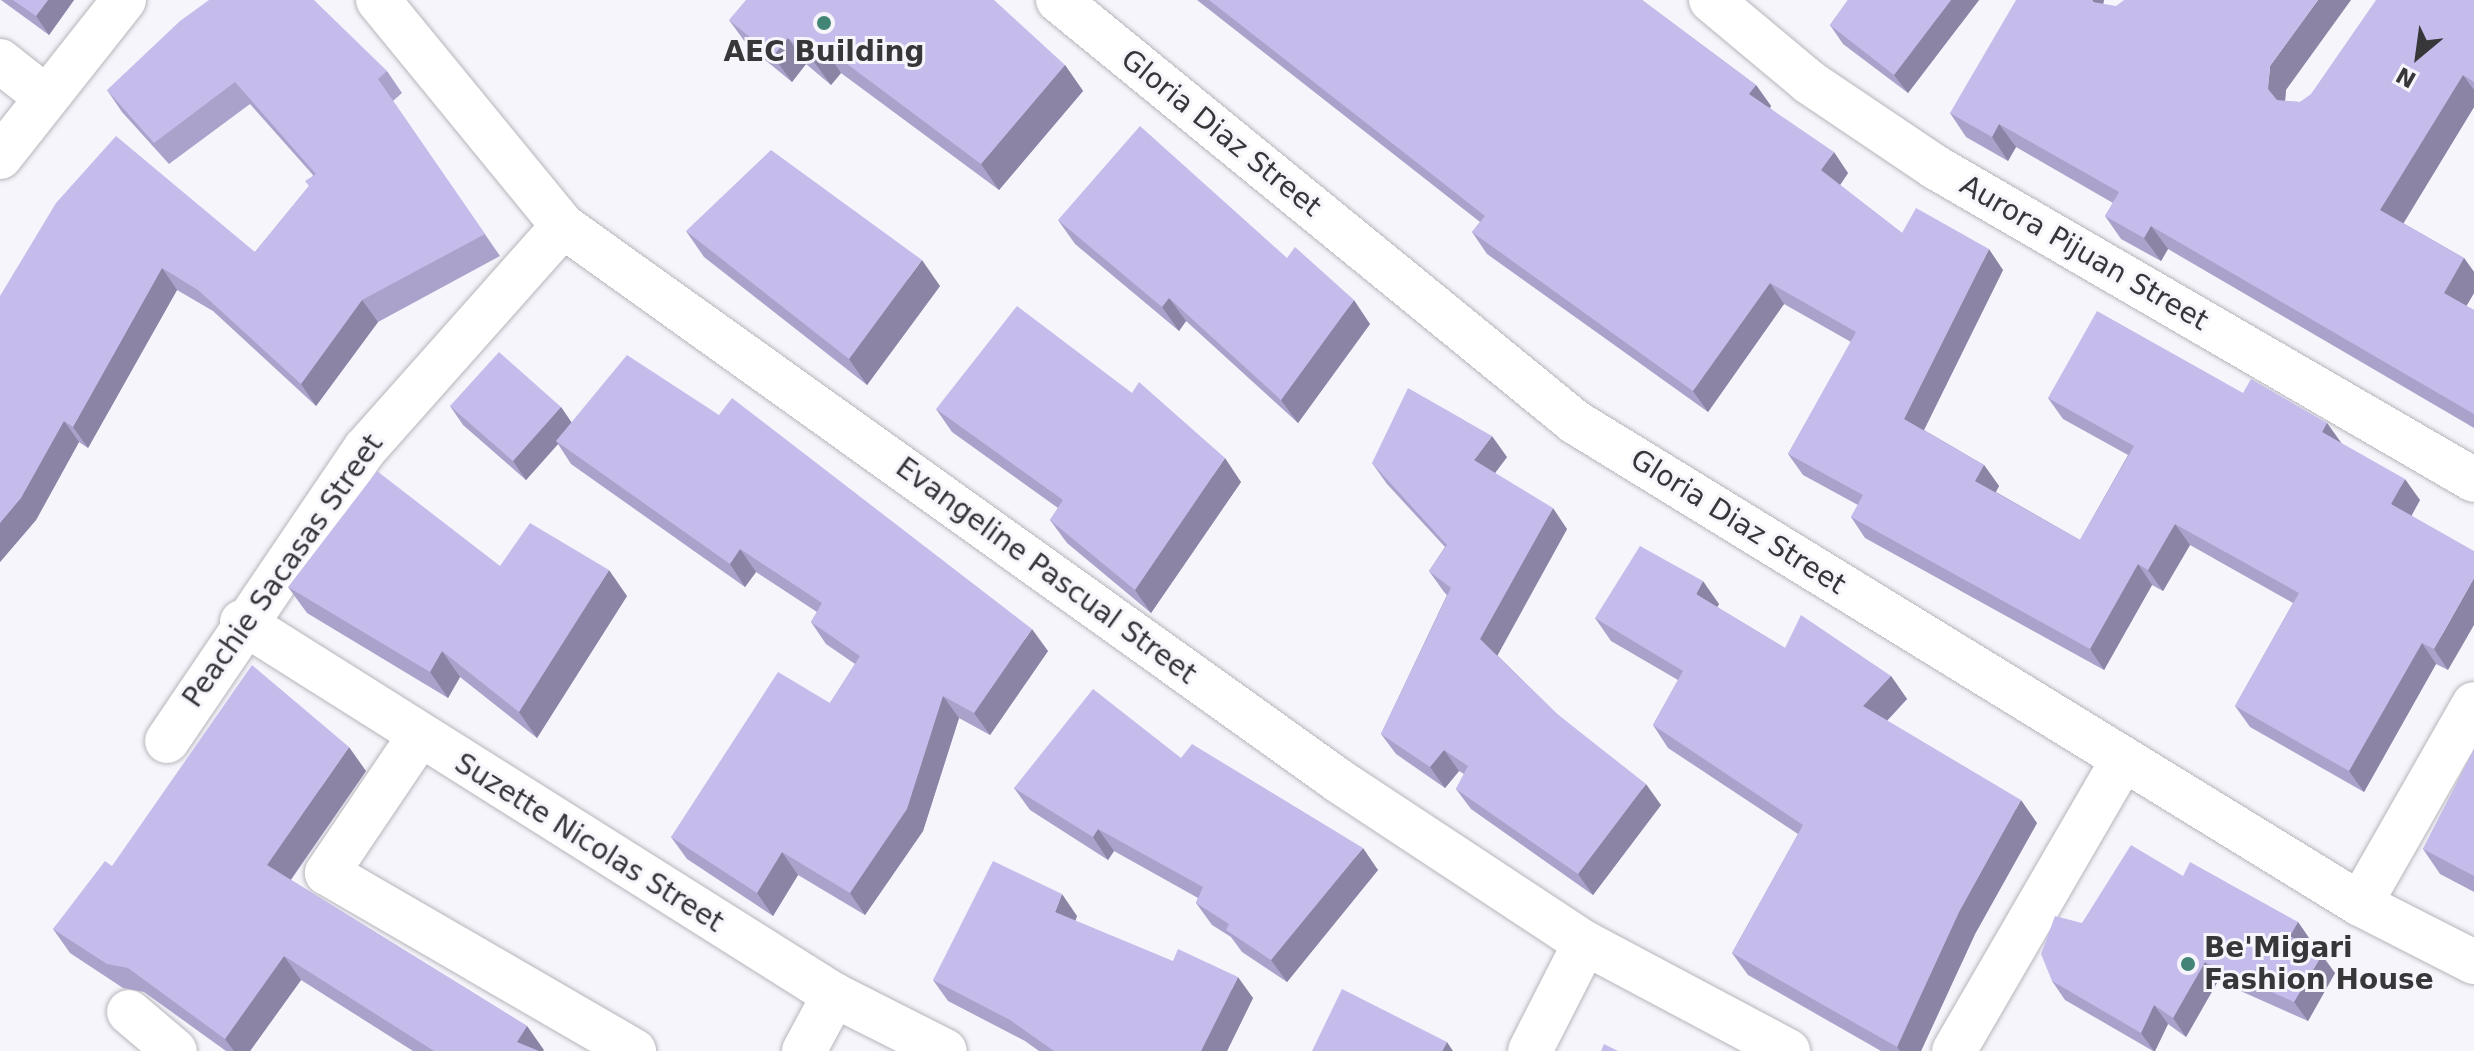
<!DOCTYPE html>
<style>
body{margin:0}
#map{position:relative;width:2474px;height:1051px;overflow:hidden;background:#f6f5fb;font-family:"DejaVu Sans",sans-serif}
div>[style]{position:absolute}
.roads{filter:drop-shadow(0 0 2px #b6b5bb) drop-shadow(0 0 2px #b6b5bb)}
.minor>*{height:44px;margin:-22px;padding:0 22px;transform-origin:22px;border-radius:22px;background:#fff}
.wall>*{inset:0;background:#aaa2cb}
.shaded-wall>*{inset:0;background:#8b84a5}
.building>*{inset:0;background:#c6bcec}
.dots>*{width:22px;height:22px;translate:-50% -50%;box-sizing:border-box;border:4px solid #f6f5fb;border-radius:50%}
span{translate:-50% -50%;white-space:nowrap;text-align:center;line-height:1.15;-webkit-text-stroke:6px #f6f5fb;paint-order:stroke}
.poi-label{font-size:28px;color:#373639;font-weight:700}
.left{translate:0 -50%;text-align:left}
.street-label{font-size:28px;color:#373639}
.north{position:absolute;left:2378px;top:16px;width:80px;height:80px;-webkit-text-stroke:6px #f6f5fb;paint-order:stroke;rotate:209deg;font-size:22px;font-weight:700;line-height:32px;text-align:center;color:#373639}
.north::after{content:'';display:block;margin:auto;width:28px;height:36px;background:#373639;clip-path:polygon(50% 0,100% 100%,50% 72%,0 100%)}
</style>
<div id="map">
<div class="roads">
<div class="minor">
<div style="left:378px;top:0;width:292px;rotate:50.7deg"></div>
<div style="left:563px;top:226px;width:954px;rotate:35.57deg"></div>
<div style="left:1339px;top:781px;width:295px;rotate:33.4deg"></div>
<div style="left:1585px;top:943px;width:230px;rotate:28deg"></div>
<div style="left:1058px;top:0;width:667px;rotate:39.22deg"></div>
<div style="left:1575px;top:422px;width:921px;rotate:31.55deg"></div>
<div style="left:2360px;top:904px;width:128px;rotate:27deg"></div>
<div style="left:1711px;top:0;width:128px;rotate:39.9deg"></div>
<div style="left:1809px;top:82px;width:152px;rotate:34deg"></div>
<div style="left:1935px;top:167px;width:623px;rotate:30.14deg"></div>
<div style="left:0;top:61px;width:55px;rotate:38.3deg"></div>
<div style="left:0;top:157px;width:200px;rotate:-51.7deg"></div>
<div style="left:242px;top:622px;width:700px;rotate:32.21deg"></div>
<div style="left:834px;top:995px;width:124px;rotate:26.8deg"></div>
<div style="left:418px;top:738px;width:163px;rotate:124deg"></div>
<div style="left:327px;top:873px;width:355px;rotate:30.1deg"></div>
<div style="left:167px;top:741px;width:353px;rotate:-55.9deg"></div>
<div style="left:365px;top:449px;width:298px;rotate:-48.4deg"></div>
<div style="left:2360px;top:904px;width:230px;rotate:-60.3deg"></div>
<div style="left:129px;top:1012px;width:60px;rotate:40.3deg"></div>
<div style="left:804px;top:1051px;width:64px;rotate:-61.8deg"></div>
<div style="left:1530px;top:1051px;width:121px;rotate:-63deg"></div>
<div style="left:1954px;top:1051px;width:337px;rotate:-59.9deg"></div>
</div>
</div>
<div class="wall">
<div style="clip-path:polygon(1px 0,74px 0,49px 35px)"></div>
<div style="clip-path:polygon(1197px 0,1642px 0,1756px 85px,1771px 106px,1770px 108px,1848px 173px,1840px 185px,1902px 233px,2003px 270px,1924px 430px,1984px 465px,1999px 486px,1996px 492px,2080px 540px,2128px 455px,2063px 419px,2048px 398px,2243px 393px,2327px 423px,2342px 444px,2420px 500px,2412px 515px,2448px 670px,2436px 664px,2364px 792px,2250px 727px,2235px 706px,2293px 603px,2190px 545px,2163px 591px,2152px 585px,2104px 670px,1865px 538px,1851px 517px,1858px 505px,1803px 475px,1788px 454px,1851px 342px,1784px 304px,1708px 412px,1487px 254px,1472px 232px,1480px 222px)"></div>
<div style="clip-path:polygon(1848px 0,1979px 0,1908px 93px,1843px 44px,1830px 25px)"></div>
<div style="clip-path:polygon(2104px 0,2103px 4px,2286px 90px,2285px 101px,2300px 102px,2474px 0,2474px 107px,2403px 223px,2464px 258px,2474px 272px,2474px 293px,2466px 306px,2474px 310px,2474px 428px,2168px 249px,2161px 261px,2121px 239px,2105px 216px,2113px 203px,2016px 147px,2008px 161px,1966px 137px,1950px 113px)"></div>
<div style="clip-path:polygon(729px 20px,1065px 65px,1083px 91px,999px 190px,841px 73px,831px 85px,806px 64px,792px 82px,748px 46px)"></div>
<div style="clip-path:polygon(387px 71px,402px 93px,393px 101px,500px 256px,378px 322px,316px 406px,213px 311px,177px 290px,88px 448px,79px 442px,36px 520px,0 562px,0 296px,255px 252px,309px 186px,313px 175px,250px 104px,169px 164px,122px 112px,107px 90px)"></div>
<div style="clip-path:polygon(1058px 220px,1287px 258px,1370px 324px,1298px 423px,1186px 321px,1179px 331px,1075px 244px)"></div>
<div style="clip-path:polygon(686px 231px,940px 286px,867px 385px,704px 257px)"></div>
<div style="clip-path:polygon(450px 406px,561px 407px,571px 422px,1048px 651px,990px 735px,959px 718px,923px 831px,865px 915px,798px 875px,773px 916px,687px 859px,671px 837px,830px 703px,855px 664px,826px 644px,811px 622px,817px 612px,756px 572px,745px 587px,571px 464px,558px 444px,526px 480px,463px 425px)"></div>
<div style="clip-path:polygon(936px 409px,1241px 482px,1151px 613px,1067px 543px,1050px 520px,1058px 508px,952px 432px)"></div>
<div style="clip-path:polygon(1507px 457px,1495px 473px,1567px 529px,1497px 655px,1556px 713px,1661px 805px,1593px 895px,1471px 809px,1456px 789px,1464px 774px,1459px 771px,1445px 788px,1396px 754px,1381px 734px,1447px 595px,1444px 592px,1429px 571px,1445px 547px,1387px 484px,1372px 463px)"></div>
<div style="clip-path:polygon(500px 566px,627px 596px,537px 738px,460px 677px,448px 698px,307px 613px,288px 587px)"></div>
<div style="clip-path:polygon(1719px 604px,1717px 607px,1785px 648px,1891px 676px,1907px 699px,1887px 721px,2037px 823px,1975px 934px,1921px 1051px,1881px 1051px,1748px 975px,1732px 953px,1798px 834px,1668px 748px,1653px 725px,1678px 680px,1611px 641px,1595px 618px)"></div>
<div style="clip-path:polygon(2474px 750px,2474px 892px,2440px 874px,2423px 849px)"></div>
<div style="clip-path:polygon(1181px 758px,1378px 870px,1287px 982px,1242px 952px,1231px 937px,1212px 925px,1196px 903px,1198px 898px,1114px 851px,1108px 860px,1030px 810px,1014px 788px)"></div>
<div style="clip-path:polygon(366px 771px,291px 880px,527px 1026px,543px 1051px,413px 1051px,301px 980px,250px 1051px,226px 1051px,144px 992px,123px 988px,70px 953px,53px 929px,112px 866px)"></div>
<div style="clip-path:polygon(2183px 876px,2298px 922px,2311px 941px,2308px 947px,2335px 973px,2308px 1021px,2218px 981px,2186px 1037px,2168px 1024px,2155px 1051px,2153px 1051px,2065px 1000px,2052px 981px,2082px 923px)"></div>
<div style="clip-path:polygon(1077px 916px,1075px 921px,1253px 998px,1227px 1051px,1039px 1051px,1025px 1041px,948px 1001px,933px 980px)"></div>
</div>
<div class="shaded-wall">
<div style="clip-path:polygon(48px 0,74px 0,49px 35px,36px 16px)"></div>
<div style="clip-path:polygon(1951px 0,1979px 0,1908px 93px,1894px 75px)"></div>
<div style="clip-path:polygon(2092px 0,2104px 0,2101px 14px)"></div>
<div style="clip-path:polygon(2318px 0,2351px 0,2286px 90px,2284px 113px,2268px 89px,2270px 66px)"></div>
<div style="clip-path:polygon(788px 38px,806px 64px,792px 82px,773px 56px)"></div>
<div style="clip-path:polygon(823px 46px,841px 73px,831px 85px,812px 59px)"></div>
<div style="clip-path:polygon(1065px 65px,1083px 91px,999px 190px,981px 164px)"></div>
<div style="clip-path:polygon(2463px 75px,2474px 90px,2474px 107px,2397px 234px,2380px 210px)"></div>
<div style="clip-path:polygon(1756px 85px,1771px 106px,1764px 115px,1749px 94px)"></div>
<div style="clip-path:polygon(1999px 124px,2016px 147px,2008px 161px,1992px 137px)"></div>
<div style="clip-path:polygon(1834px 152px,1848px 173px,1836px 191px,1821px 170px)"></div>
<div style="clip-path:polygon(2151px 226px,2168px 249px,2161px 261px,2144px 238px)"></div>
<div style="clip-path:polygon(1989px 249px,2003px 270px,1919px 440px,1904px 419px)"></div>
<div style="clip-path:polygon(2464px 258px,2474px 272px,2474px 293px,2460px 317px,2444px 293px)"></div>
<div style="clip-path:polygon(922px 260px,940px 286px,867px 385px,849px 359px)"></div>
<div style="clip-path:polygon(162px 268px,177px 290px,88px 448px,73px 427px)"></div>
<div style="clip-path:polygon(1770px 283px,1784px 304px,1708px 412px,1693px 391px)"></div>
<div style="clip-path:polygon(1169px 298px,1186px 321px,1179px 331px,1162px 307px)"></div>
<div style="clip-path:polygon(362px 300px,378px 322px,316px 406px,301px 384px)"></div>
<div style="clip-path:polygon(1354px 300px,1370px 324px,1298px 423px,1281px 400px)"></div>
<div style="clip-path:polygon(561px 407px,574px 426px,556px 441px,558px 444px,526px 480px,513px 461px)"></div>
<div style="clip-path:polygon(64px 421px,79px 442px,36px 520px,0 562px,0 523px)"></div>
<div style="clip-path:polygon(2327px 423px,2342px 444px,2322px 432px)"></div>
<div style="clip-path:polygon(1492px 436px,1507px 457px,1489px 481px,1474px 460px)"></div>
<div style="clip-path:polygon(1225px 458px,1241px 482px,1151px 613px,1135px 590px)"></div>
<div style="clip-path:polygon(1984px 465px,1999px 486px,1990px 502px,1975px 481px)"></div>
<div style="clip-path:polygon(2405px 479px,2420px 500px,2406px 525px,2391px 504px)"></div>
<div style="clip-path:polygon(1553px 508px,1567px 529px,1495px 660px,1480px 639px)"></div>
<div style="clip-path:polygon(2175px 524px,2190px 545px,2163px 591px,2148px 570px)"></div>
<div style="clip-path:polygon(740px 549px,756px 572px,745px 587px,730px 564px)"></div>
<div style="clip-path:polygon(2138px 564px,2152px 585px,2104px 670px,2090px 649px)"></div>
<div style="clip-path:polygon(609px 570px,627px 596px,537px 738px,519px 712px)"></div>
<div style="clip-path:polygon(2474px 578px,2474px 625px,2448px 670px,2434px 649px)"></div>
<div style="clip-path:polygon(1703px 581px,1719px 604px,1712px 616px,1696px 594px)"></div>
<div style="clip-path:polygon(1032px 629px,1048px 651px,990px 735px,974px 713px)"></div>
<div style="clip-path:polygon(2422px 643px,2436px 664px,2364px 792px,2349px 771px)"></div>
<div style="clip-path:polygon(442px 651px,460px 677px,448px 698px,430px 672px)"></div>
<div style="clip-path:polygon(1891px 676px,1907px 699px,1879px 729px,1863px 706px)"></div>
<div style="clip-path:polygon(943px 696px,959px 718px,923px 831px,865px 915px,850px 893px)"></div>
<div style="clip-path:polygon(349px 747px,366px 771px,284px 889px,267px 865px)"></div>
<div style="clip-path:polygon(1444px 750px,1459px 771px,1445px 788px,1430px 767px)"></div>
<div style="clip-path:polygon(1646px 784px,1661px 805px,1593px 895px,1578px 874px)"></div>
<div style="clip-path:polygon(2021px 800px,2037px 823px,1975px 934px,1921px 1051px,1900px 1051px,1897px 1047px,1959px 912px)"></div>
<div style="clip-path:polygon(1098px 829px,1114px 851px,1108px 860px,1093px 837px)"></div>
<div style="clip-path:polygon(1363px 848px,1378px 870px,1287px 982px,1271px 960px)"></div>
<div style="clip-path:polygon(782px 852px,798px 875px,773px 916px,757px 893px)"></div>
<div style="clip-path:polygon(1062px 894px,1077px 916px,1070px 934px,1055px 912px)"></div>
<div style="clip-path:polygon(2298px 922px,2311px 941px,2303px 955px,2290px 936px)"></div>
<div style="clip-path:polygon(2322px 955px,2335px 973px,2308px 1021px,2294px 1002px)"></div>
<div style="clip-path:polygon(284px 956px,301px 980px,250px 1051px,234px 1051px,225px 1039px)"></div>
<div style="clip-path:polygon(2205px 962px,2218px 981px,2186px 1037px,2173px 1018px)"></div>
<div style="clip-path:polygon(1238px 977px,1253px 998px,1227px 1051px,1201px 1051px)"></div>
<div style="clip-path:polygon(2154px 1005px,2168px 1024px,2155px 1051px,2154px 1051px,2141px 1033px)"></div>
<div style="clip-path:polygon(527px 1026px,544px 1050px,543px 1051px,523px 1051px,517px 1042px)"></div>
<div style="clip-path:polygon(1447px 1042px,1453px 1051px,1442px 1051px)"></div>
</div>
<div class="building">
<div style="clip-path:polygon(13px 0,48px 0,36px 16px)"></div>
<div style="clip-path:polygon(209px 0,314px 0,387px 71px,378px 79px,485px 234px,362px 300px,301px 384px,198px 290px,162px 268px,73px 427px,64px 421px,21px 498px,0 523px,0 296px,56px 203px,116px 136px,255px 252px,309px 186px,305px 181px,316px 174px,235px 82px,154px 143px,107px 90px,180px 21px)"></div>
<div style="clip-path:polygon(746px 0,994px 0,1065px 65px,981px 164px,823px 46px,812px 59px,788px 38px,773px 56px,729px 20px)"></div>
<div style="clip-path:polygon(1209px 0,1642px 0,1756px 85px,1749px 94px,1834px 152px,1821px 170px,1902px 233px,1916px 208px,1989px 249px,1904px 419px,1984px 465px,1975px 481px,2080px 540px,2134px 446px,2048px 398px,2097px 311px,2243px 393px,2251px 379px,2327px 423px,2322px 432px,2405px 479px,2391px 504px,2474px 551px,2474px 578px,2434px 649px,2422px 643px,2349px 771px,2235px 706px,2299px 593px,2175px 524px,2148px 570px,2138px 564px,2090px 649px,1851px 517px,1863px 495px,1788px 454px,1856px 332px,1770px 283px,1693px 391px,1472px 232px,1485px 216px)"></div>
<div style="clip-path:polygon(1848px 0,1951px 0,1894px 75px,1830px 25px)"></div>
<div style="clip-path:polygon(2016px 0,2092px 0,2093px 2px,2116px 6px,2124px 0,2318px 0,2270px 66px,2268px 89px,2277px 100px,2300px 102px,2311px 94px,2376px 0,2474px 0,2474px 82px,2463px 75px,2380px 210px,2464px 258px,2444px 293px,2474px 310px,2474px 414px,2151px 226px,2144px 238px,2105px 216px,2119px 192px,1999px 124px,1992px 137px,1950px 113px)"></div>
<div style="clip-path:polygon(1140px 126px,1287px 258px,1295px 247px,1354px 300px,1281px 400px,1169px 298px,1162px 307px,1058px 220px)"></div>
<div style="clip-path:polygon(771px 150px,922px 260px,849px 359px,686px 231px)"></div>
<div style="clip-path:polygon(1017px 306px,1132px 393px,1139px 382px,1225px 458px,1135px 590px,1050px 520px,1063px 500px,936px 409px)"></div>
<div style="clip-path:polygon(499px 352px,561px 407px,513px 461px,450px 406px)"></div>
<div style="clip-path:polygon(627px 355px,719px 415px,732px 398px,1032px 629px,974px 713px,943px 696px,907px 809px,850px 893px,782px 852px,757px 893px,671px 837px,778px 672px,830px 703px,860px 656px,811px 622px,822px 603px,740px 549px,730px 564px,556px 441px)"></div>
<div style="clip-path:polygon(1408px 388px,1492px 436px,1474px 460px,1553px 508px,1480px 639px,1556px 713px,1646px 784px,1578px 874px,1456px 789px,1468px 766px,1444px 750px,1430px 767px,1381px 734px,1451px 588px,1429px 571px,1447px 545px,1372px 463px)"></div>
<div style="clip-path:polygon(377px 471px,500px 566px,530px 523px,609px 570px,519px 712px,442px 651px,430px 672px,288px 587px)"></div>
<div style="clip-path:polygon(1640px 546px,1703px 581px,1696px 594px,1785px 648px,1801px 615px,1891px 676px,1863px 706px,2021px 800px,1959px 912px,1897px 1047px,1732px 953px,1803px 825px,1653px 725px,1683px 671px,1595px 618px)"></div>
<div style="clip-path:polygon(252px 665px,349px 747px,267px 865px,527px 1026px,517px 1042px,539px 1051px,434px 1051px,284px 956px,225px 1039px,128px 968px,107px 964px,53px 929px,105px 861px,112px 866px)"></div>
<div style="clip-path:polygon(1093px 689px,1181px 758px,1192px 744px,1363px 848px,1271px 960px,1226px 930px,1229px 924px,1196px 903px,1203px 887px,1098px 829px,1093px 837px,1014px 788px)"></div>
<div style="clip-path:polygon(2474px 750px,2474px 876px,2423px 849px)"></div>
<div style="clip-path:polygon(2131px 845px,2183px 876px,2190px 862px,2298px 922px,2290px 936px,2322px 955px,2294px 1002px,2205px 962px,2173px 1018px,2154px 1005px,2141px 1033px,2052px 981px,2041px 954px,2055px 916px,2082px 923px)"></div>
<div style="clip-path:polygon(993px 861px,1062px 894px,1055px 912px,1173px 961px,1178px 949px,1238px 977px,1201px 1051px,1054px 1051px,1010px 1020px,933px 980px)"></div>
<div style="clip-path:polygon(1342px 989px,1447px 1042px,1442px 1051px,1312px 1051px)"></div>
<div style="clip-path:polygon(1604px 1044px,1618px 1051px,1601px 1051px)"></div>
</div>
<div class="dots">
<div style="left:824px;top:23px;background:#428475"></div>
<div style="left:2188px;top:964px;background:#428475"></div>
</div>
<div class="poi-label">
<span style="left:824px;top:52px">AEC Building</span>
<span class="left" style="left:2204px;top:964px">Be'Migari<br>Fashion House</span>
</div>
<div class="street-label">
<span style="left:1221px;top:133px;rotate:39deg">Gloria Diaz Street</span>
<span style="left:2084px;top:253px;rotate:30deg">Aurora Pijuan Street</span>
<span style="left:1738px;top:522px;rotate:32deg">Gloria Diaz Street</span>
<span style="left:283px;top:571px;rotate:-55deg">Peachie Sacasas Street</span>
<span style="left:1046px;top:571px;rotate:36deg">Evangeline Pascual Street</span>
<span style="left:589px;top:843px;rotate:32deg">Suzette Nicolas Street</span>
</div>
<div class="north">N</div>
</div>
